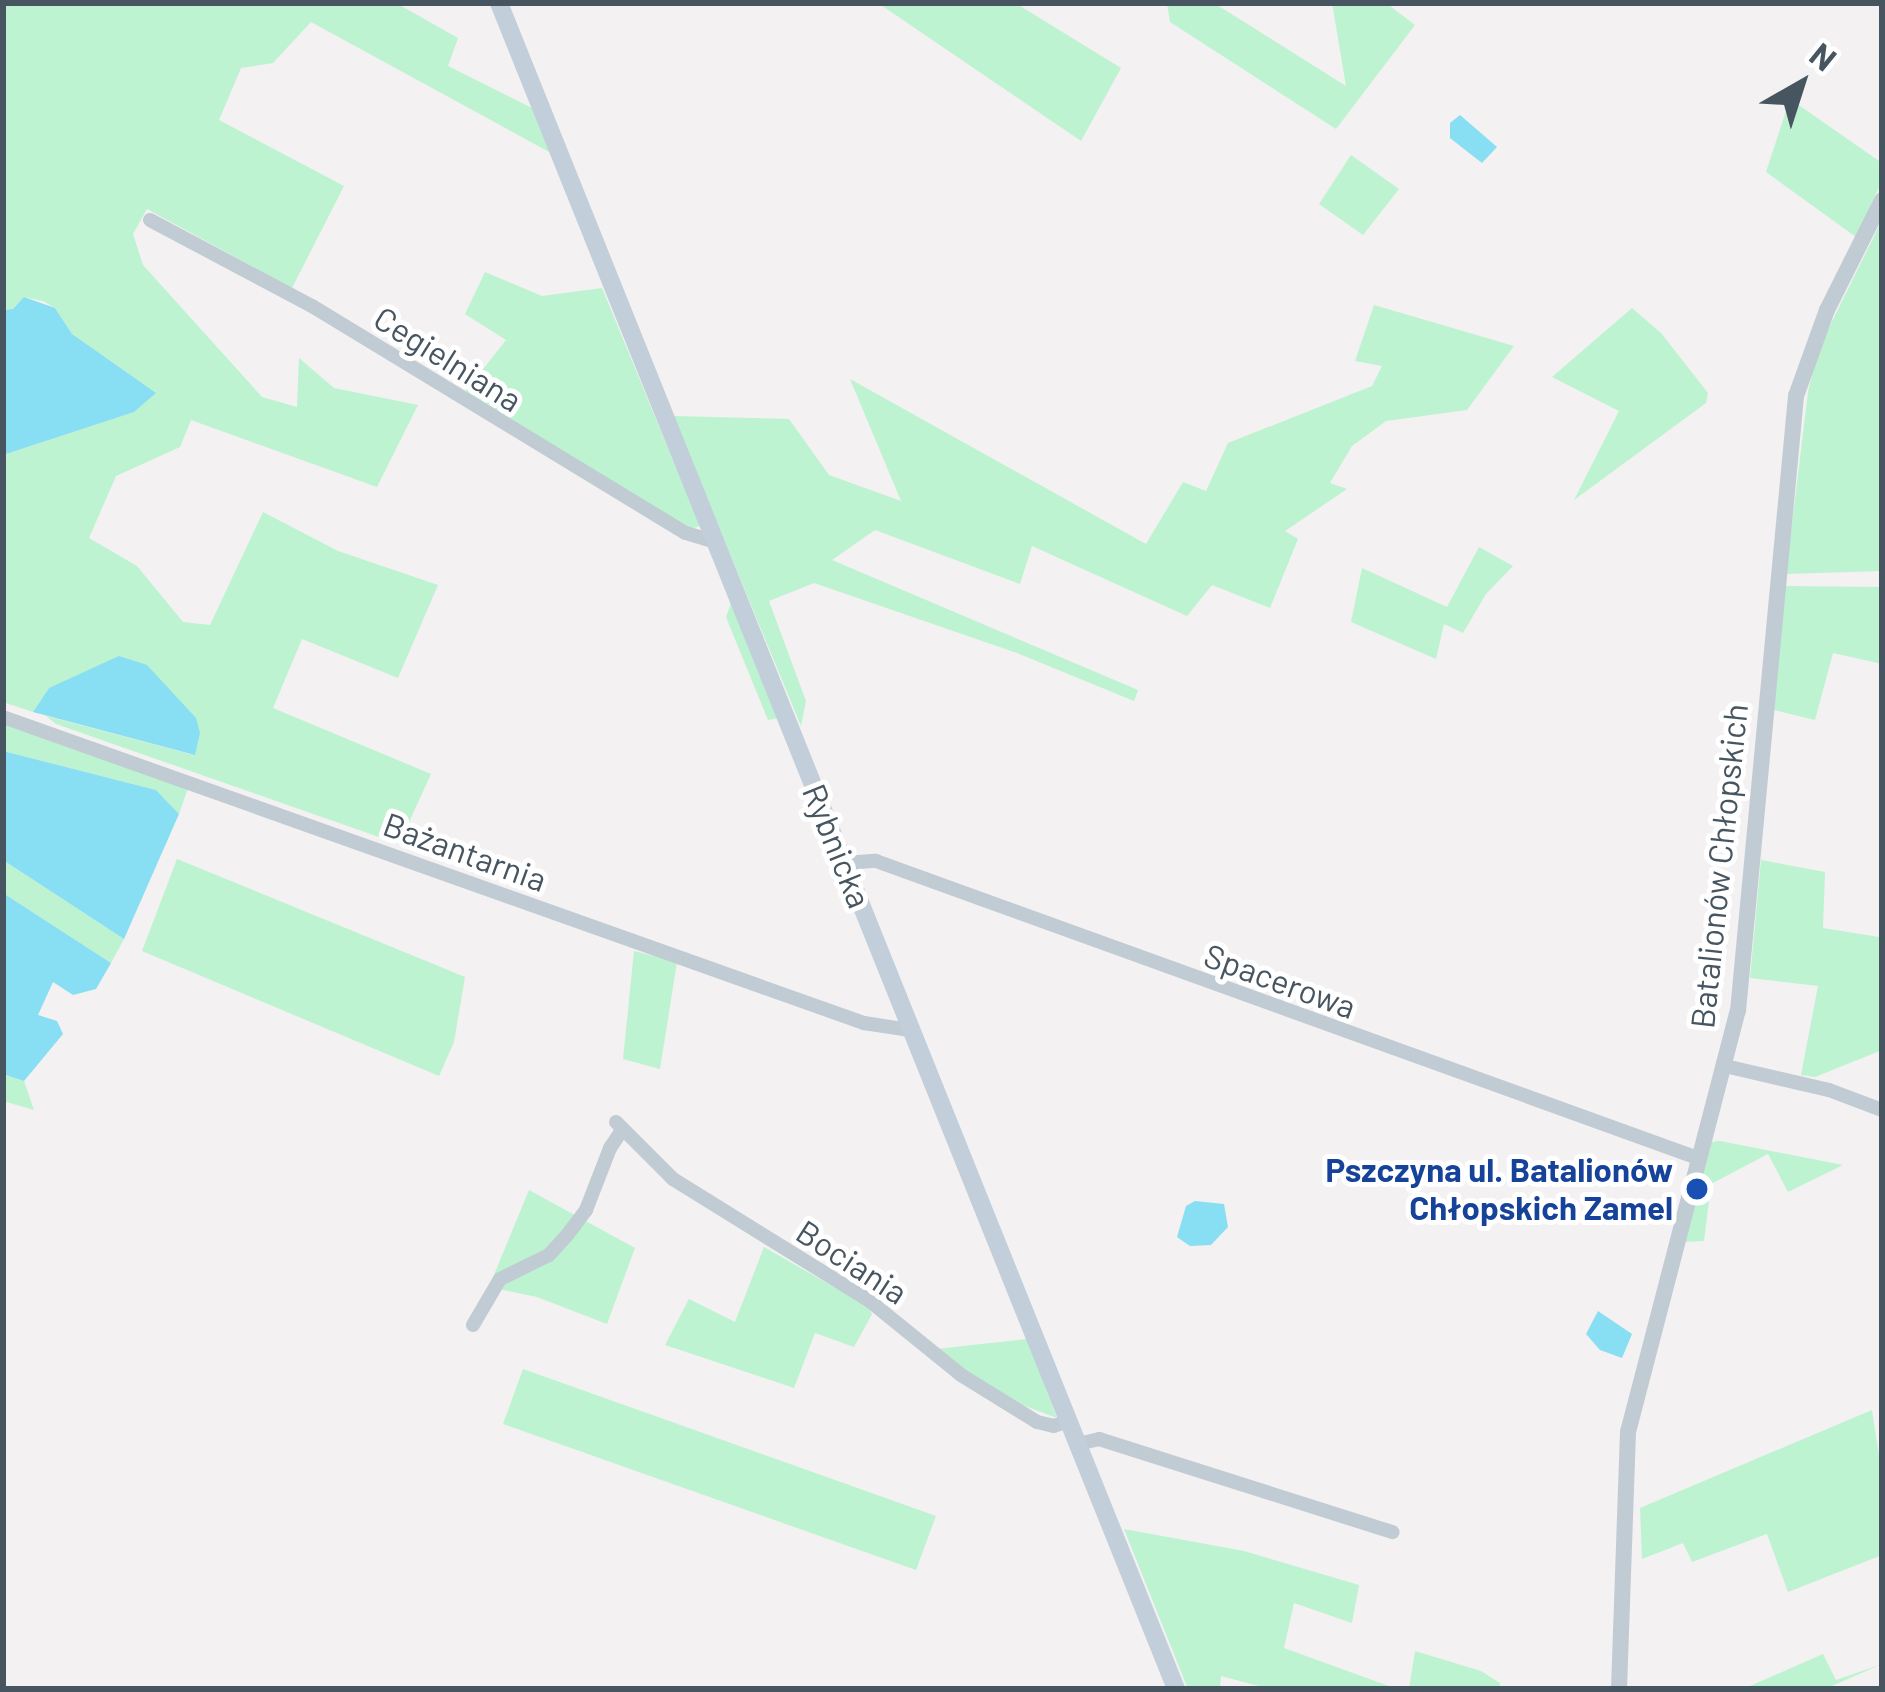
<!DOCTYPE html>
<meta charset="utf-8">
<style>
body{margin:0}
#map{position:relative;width:1885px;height:1692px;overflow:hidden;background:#f3f1f1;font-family:Barlow,sans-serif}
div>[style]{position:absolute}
.green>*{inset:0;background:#bdf3d1}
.water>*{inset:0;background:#88def2}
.minor>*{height:14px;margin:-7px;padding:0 7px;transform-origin:7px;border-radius:7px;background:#c1cbd3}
.tertiary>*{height:16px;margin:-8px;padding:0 8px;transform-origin:8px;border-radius:8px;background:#c1cbd3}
.secondary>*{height:18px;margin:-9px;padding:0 9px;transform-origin:9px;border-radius:9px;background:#c2ceda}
.dots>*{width:33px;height:33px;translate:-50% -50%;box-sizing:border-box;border:6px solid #fff;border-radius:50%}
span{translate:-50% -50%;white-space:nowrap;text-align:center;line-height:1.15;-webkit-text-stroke:10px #fff;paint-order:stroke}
.street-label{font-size:33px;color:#475560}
.transit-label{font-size:33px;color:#164399;font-weight:700}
.right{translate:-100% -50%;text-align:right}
.frame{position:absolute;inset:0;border:6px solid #475560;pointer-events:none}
.north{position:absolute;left:1741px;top:24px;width:120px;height:120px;-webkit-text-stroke:9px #fff;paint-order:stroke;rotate:39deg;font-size:33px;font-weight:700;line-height:48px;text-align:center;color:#475560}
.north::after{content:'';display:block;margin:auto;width:42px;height:54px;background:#475560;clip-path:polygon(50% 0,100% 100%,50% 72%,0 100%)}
</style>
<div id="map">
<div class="green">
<div style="clip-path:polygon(3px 3px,396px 3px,458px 38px,448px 66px,534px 109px,551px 153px,311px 22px,273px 63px,241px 68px,219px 120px,344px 186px,292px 288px,147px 209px,133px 234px,143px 265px,262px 397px,297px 407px,299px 358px,334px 388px,418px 405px,377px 487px,191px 420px,180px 447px,116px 476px,89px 538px,137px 566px,183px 622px,210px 625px,263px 512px,338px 551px,438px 585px,398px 678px,302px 639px,273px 708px,431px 774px,399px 844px,56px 724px,46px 716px,194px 755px,49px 688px,33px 712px,3px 702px,3px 455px,133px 412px,155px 393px,72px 334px,55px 308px,43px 301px,24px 297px,13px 309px,3px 310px)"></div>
<div style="clip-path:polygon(878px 3px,1015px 3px,1121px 68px,1081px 141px)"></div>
<div style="clip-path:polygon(1167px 3px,1214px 3px,1346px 86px,1332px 3px,1386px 3px,1415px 25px,1336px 129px,1170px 22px)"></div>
<div style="clip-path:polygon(1790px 99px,1882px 163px,1882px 181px,1856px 237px,1766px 172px)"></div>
<div style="clip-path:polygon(1351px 155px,1399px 189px,1363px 235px,1319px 204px)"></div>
<div style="clip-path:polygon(1882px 220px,1882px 571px,1786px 574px,1808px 392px,1818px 350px)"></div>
<div style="clip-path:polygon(485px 272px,542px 296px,602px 288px,700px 526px,690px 529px,465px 392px,506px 340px,465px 314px)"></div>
<div style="clip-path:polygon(1374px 305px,1514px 346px,1467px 410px,1386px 421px,1352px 446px,1330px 483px,1347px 489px,1285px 531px,1298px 539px,1270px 608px,1212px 585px,1187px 616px,1032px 546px,1020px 584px,875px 530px,832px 560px,1138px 690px,1134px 701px,1017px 653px,814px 583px,769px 601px,806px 701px,801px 726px,673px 416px,789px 419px,829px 475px,901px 501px,850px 379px,1146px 544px,1183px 482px,1206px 491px,1228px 443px,1372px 386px,1382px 366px,1355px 361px)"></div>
<div style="clip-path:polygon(1632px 308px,1661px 333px,1708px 393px,1706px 403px,1574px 500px,1619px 411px,1552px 377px)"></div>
<div style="clip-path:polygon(1479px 547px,1513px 566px,1486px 594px,1463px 633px,1444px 624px,1436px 659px,1351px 622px,1362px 568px,1447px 607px)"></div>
<div style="clip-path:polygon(1783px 586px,1882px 587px,1882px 664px,1833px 653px,1815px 720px,1774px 710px)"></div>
<div style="clip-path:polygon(731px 603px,779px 718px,768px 720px,726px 617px)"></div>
<div style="clip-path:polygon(3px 723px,188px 788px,179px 814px,156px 790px,3px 751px)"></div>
<div style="clip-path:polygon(177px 859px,465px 977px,454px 1042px,439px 1076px,142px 951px)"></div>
<div style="clip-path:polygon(3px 860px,124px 939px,111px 963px,3px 893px)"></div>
<div style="clip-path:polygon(1761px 860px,1825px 872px,1823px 928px,1879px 937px,1882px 924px,1882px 1050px,1815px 1077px,1801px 1075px,1818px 986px,1750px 978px)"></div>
<div style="clip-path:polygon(634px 951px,677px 962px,660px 1069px,623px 1059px)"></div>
<div style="clip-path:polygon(3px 1074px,24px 1081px,34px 1110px,3px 1101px)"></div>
<div style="clip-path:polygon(1720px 1141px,1843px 1165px,1788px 1192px,1768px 1154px,1711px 1184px,1704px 1241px,1682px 1242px,1708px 1142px)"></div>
<div style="clip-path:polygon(529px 1190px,635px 1248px,607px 1324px,537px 1297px,489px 1287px)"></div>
<div style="clip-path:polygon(764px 1247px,867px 1306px,872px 1314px,854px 1347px,815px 1333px,794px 1388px,665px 1345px,689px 1299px,735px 1322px)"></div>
<div style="clip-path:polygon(1027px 1339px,1057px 1418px,1007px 1399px,936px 1349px)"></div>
<div style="clip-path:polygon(523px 1369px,936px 1516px,916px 1570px,503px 1424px)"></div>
<div style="clip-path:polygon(1872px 1410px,1882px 1476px,1882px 1555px,1788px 1592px,1767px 1534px,1692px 1562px,1683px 1543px,1642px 1559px,1640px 1508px)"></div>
<div style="clip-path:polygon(1124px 1529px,1244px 1551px,1359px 1585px,1352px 1623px,1294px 1603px,1284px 1648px,1397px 1689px,1270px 1689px,1221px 1676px,1220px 1689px,1188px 1689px)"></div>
<div style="clip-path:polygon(1415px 1651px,1481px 1671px,1500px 1683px,1500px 1689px,1409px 1689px)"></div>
<div style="clip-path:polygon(1823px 1654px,1836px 1680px,1882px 1664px,1825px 1689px,1743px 1689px)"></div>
</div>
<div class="water">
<div style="clip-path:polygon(1460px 115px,1497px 147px,1482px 163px,1450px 138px,1450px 123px)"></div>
<div style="clip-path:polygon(24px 297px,55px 308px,72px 334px,156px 393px,134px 412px,3px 455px,3px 310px,13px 309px)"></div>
<div style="clip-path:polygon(119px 656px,147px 665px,196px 718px,200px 733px,195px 755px,33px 712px,49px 688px)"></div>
<div style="clip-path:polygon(3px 751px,156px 790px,179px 814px,124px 939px,3px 860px)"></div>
<div style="clip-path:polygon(3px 893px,111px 963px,96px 989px,73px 995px,53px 982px,38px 1015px,57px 1021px,63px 1034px,24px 1081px,3px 1074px)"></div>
<div style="clip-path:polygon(1195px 1201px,1224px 1204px,1228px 1227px,1211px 1245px,1190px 1246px,1177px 1237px,1186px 1206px)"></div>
<div style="clip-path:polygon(1598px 1311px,1632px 1334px,1622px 1358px,1600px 1350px,1586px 1334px)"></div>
</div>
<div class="minor">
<div style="left:150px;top:220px;width:183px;rotate:28deg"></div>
<div style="left:312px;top:306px;width:437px;rotate:31.3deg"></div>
<div style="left:686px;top:533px;width:31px;rotate:17deg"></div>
<div style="left:3px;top:717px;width:914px;rotate:19.57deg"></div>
<div style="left:864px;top:1023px;width:47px;rotate:8.7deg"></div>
<div style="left:844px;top:863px;width:32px;rotate:-4deg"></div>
<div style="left:876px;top:861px;width:874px;rotate:19.87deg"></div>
<div style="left:1725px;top:1066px;width:107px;rotate:13deg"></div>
<div style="left:1829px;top:1090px;width:57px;rotate:20.7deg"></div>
<div style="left:616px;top:1122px;width:81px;rotate:45deg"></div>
<div style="left:673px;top:1179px;width:233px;rotate:31.8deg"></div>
<div style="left:871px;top:1302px;width:116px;rotate:39deg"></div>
<div style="left:961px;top:1375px;width:89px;rotate:31.7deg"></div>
<div style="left:1037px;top:1422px;width:17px;rotate:13deg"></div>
<div style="left:1054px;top:1426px;width:15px;rotate:-20deg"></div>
<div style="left:473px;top:1325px;width:53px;rotate:-59.6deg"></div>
<div style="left:500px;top:1279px;width:55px;rotate:-26.1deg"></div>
<div style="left:549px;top:1255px;width:28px;rotate:-48deg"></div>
<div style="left:568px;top:1234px;width:30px;rotate:-53deg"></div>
<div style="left:586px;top:1210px;width:66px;rotate:-68.8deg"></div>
<div style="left:610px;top:1148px;width:23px;rotate:-56deg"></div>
<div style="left:1078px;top:1444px;width:22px;rotate:-13deg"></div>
<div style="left:1099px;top:1439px;width:308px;rotate:17.6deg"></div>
</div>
<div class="tertiary">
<div style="left:1619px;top:1689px;width:257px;rotate:-88deg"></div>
<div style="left:1628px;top:1432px;width:435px;rotate:-75.4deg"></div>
<div style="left:1738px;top:1011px;width:618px;rotate:-84.61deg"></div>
<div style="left:1796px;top:396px;width:91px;rotate:-70.2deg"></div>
<div style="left:1827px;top:310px;width:123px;rotate:-63.4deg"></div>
</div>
<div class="secondary">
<div style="left:499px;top:3px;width:1817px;rotate:68.12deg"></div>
</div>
<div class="dots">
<div style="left:1697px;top:1189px;background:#1a4fb4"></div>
</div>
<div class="street-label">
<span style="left:448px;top:359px;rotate:32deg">Cegielniana</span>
<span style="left:837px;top:846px;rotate:68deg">Rybnicka</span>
<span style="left:465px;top:852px;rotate:20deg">Bażantarnia</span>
<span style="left:1719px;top:866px;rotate:-84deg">Batalionów Chłopskich</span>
<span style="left:1280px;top:981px;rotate:20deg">Spacerowa</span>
<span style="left:852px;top:1262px;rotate:33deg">Bociania</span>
</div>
<div class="transit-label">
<span class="right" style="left:1673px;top:1189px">Pszczyna ul. Batalionów<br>Chłopskich Zamel</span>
</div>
<div class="frame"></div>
<div class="north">N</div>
</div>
